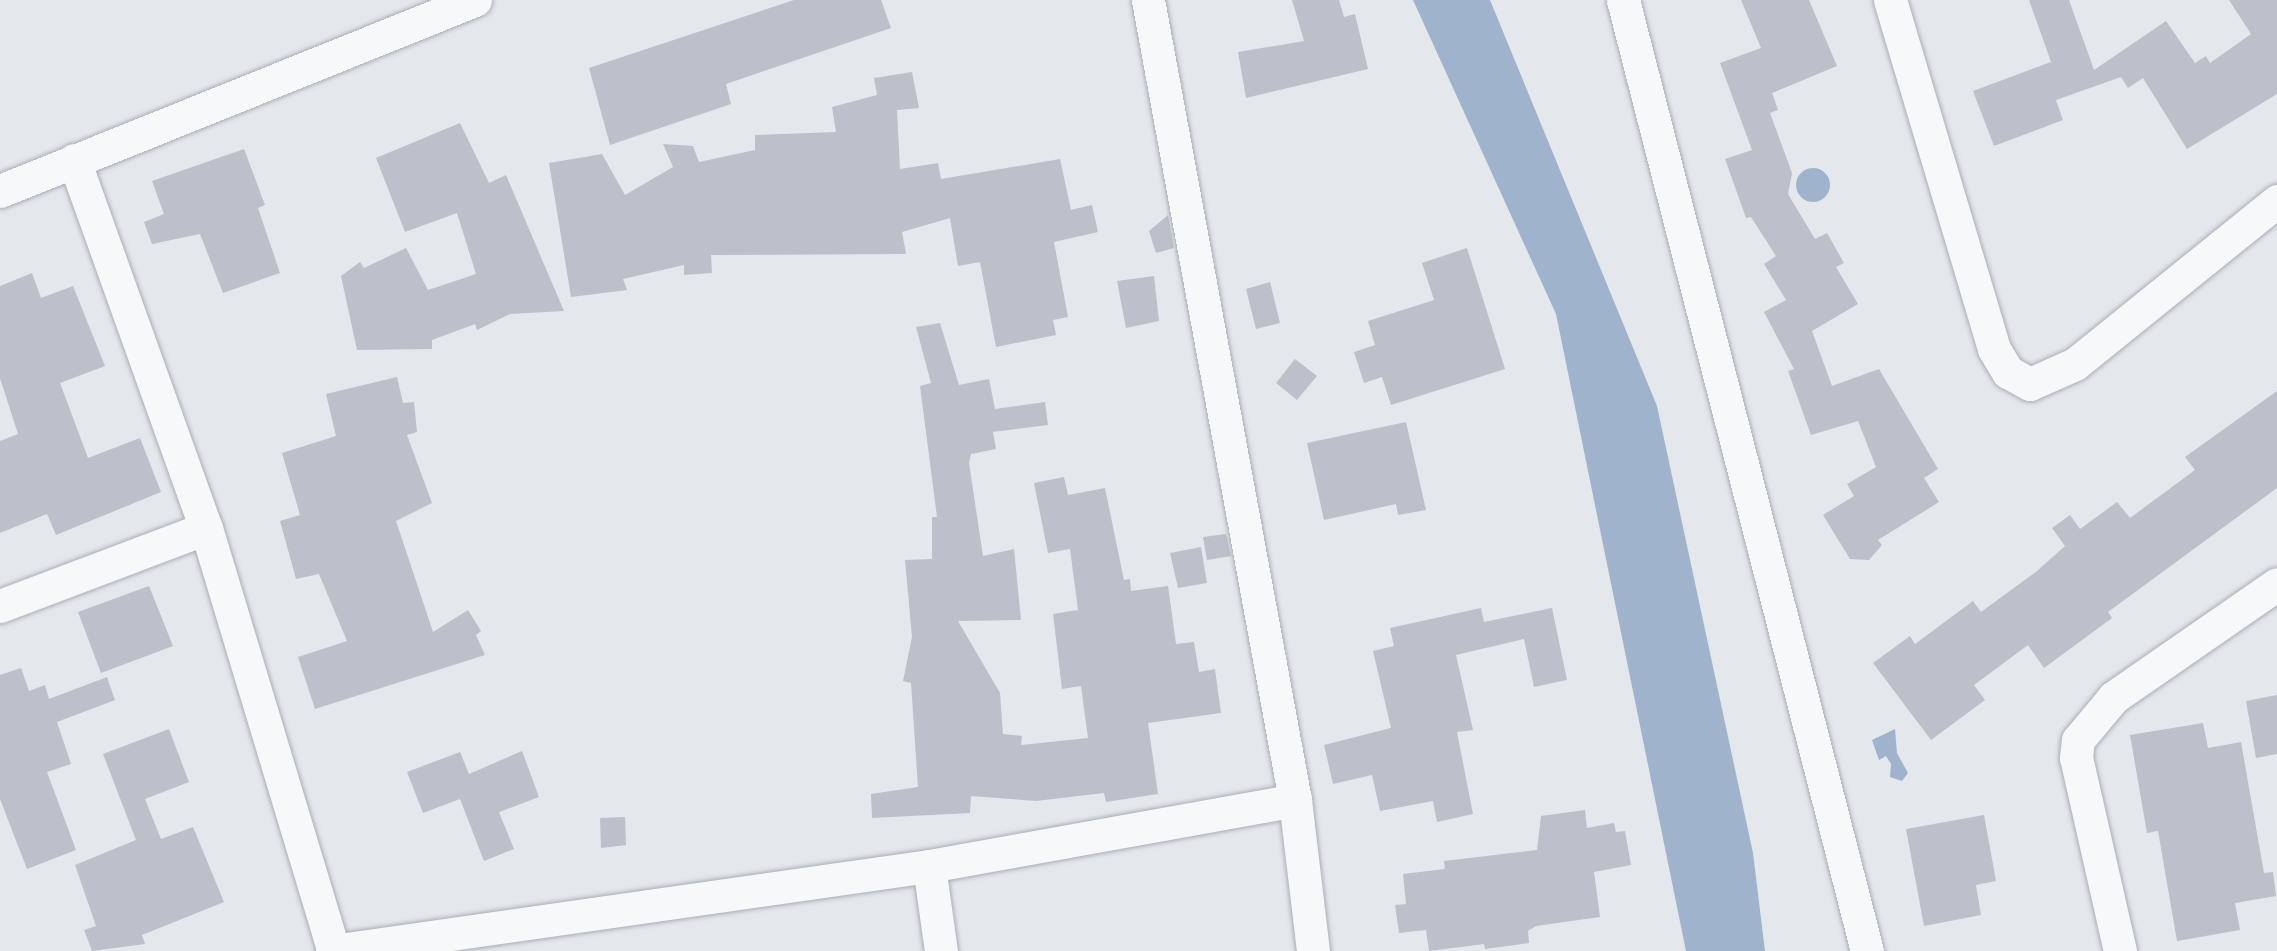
<!DOCTYPE html>
<style>
body{margin:0}
#map{position:relative;width:2277px;height:951px;overflow:hidden;background:#e4e7ec;font-family:Overpass,sans-serif}
div>[style]{position:absolute}
.water>*{inset:0;background:#9fb4cc}
.round{border-radius:50%}
.building>*{inset:0;background:#bbc0ca}
.roads{filter:drop-shadow(0 0 2px #a9aeb7) drop-shadow(0 0 2px #a9aeb7)}
.street>*{height:33px;margin:-16.5px;padding:0 16.5px;transform-origin:16.5px;border-radius:16.5px;background:#f7f8fa}
span{translate:-50% -50%;white-space:nowrap;text-align:center;line-height:1.15;-webkit-text-stroke:6px #f4f6f9;paint-order:stroke}
</style>
<div id="map">
<div class="water">
<div style="clip-path:polygon(1413px 0,1490px 0,1657px 406px,1753px 853px,1765px 951px,1686px 951px,1556px 314px)"></div>
<div class="round" style="left:1796px;top:168px;width:34px;height:34px"></div>
<div style="clip-path:polygon(1895px 729px,1897px 753px,1908px 773px,1902px 781px,1890px 777px,1891px 764px,1886px 756px,1879px 760px,1872px 740px)"></div>
</div>
<div class="building">
<div style="clip-path:polygon(794px 0,881px 0,891px 28px,726px 84px,731px 104px,610px 145px,589px 68px)"></div>
<div style="clip-path:polygon(1292px 0,1339px 0,1344px 17px,1355px 14px,1368px 69px,1246px 98px,1238px 52px,1304px 41px)"></div>
<div style="clip-path:polygon(1741px 0,1809px 0,1837px 66px,1772px 93px,1778px 110px,1770px 113px,1792px 173px,1788px 194px,1815px 239px,1827px 233px,1844px 263px,1836px 267px,1858px 304px,1812px 331px,1832px 386px,1879px 369px,1938px 469px,1924px 478px,1939px 502px,1878px 540px,1882px 545px,1869px 560px,1850px 559px,1823px 515px,1854px 496px,1847px 484px,1876px 467px,1858px 421px,1811px 435px,1788px 371px,1794px 369px,1764px 312px,1786px 300px,1764px 264px,1776px 256px,1751px 217px,1746px 218px,1725px 159px,1752px 150px,1720px 63px,1761px 48px)"></div>
<div style="clip-path:polygon(2029px 0,2069px 0,2094px 70px,2166px 21px,2195px 63px,2206px 56px,2210px 63px,2251px 34px,2229px 0,2277px 0,2277px 94px,2187px 149px,2143px 78px,2128px 88px,2121px 77px,2056px 100px,2063px 120px,1994px 146px,1973px 91px,2051px 62px)"></div>
<div style="clip-path:polygon(912px 72px,919px 108px,897px 110px,900px 169px,938px 163px,941px 179px,1060px 159px,1071px 210px,1092px 205px,1098px 232px,1054px 242px,1068px 317px,1053px 320px,1056px 335px,996px 347px,980px 262px,958px 266px,950px 218px,902px 232px,906px 254px,711px 255px,712px 273px,684px 275px,684px 265px,623px 279px,627px 290px,571px 297px,549px 163px,602px 154px,625px 195px,673px 167px,663px 144px,693px 146px,699px 162px,755px 150px,755px 135px,836px 132px,832px 107px,877px 95px,874px 78px)"></div>
<div style="clip-path:polygon(460px 123px,489px 183px,506px 175px,564px 311px,510px 314px,477px 330px,475px 324px,432px 340px,432px 349px,357px 350px,341px 276px,360px 262px,364px 268px,406px 248px,428px 290px,476px 274px,457px 213px,405px 232px,376px 158px)"></div>
<div style="clip-path:polygon(244px 149px,265px 205px,258px 208px,280px 273px,223px 293px,200px 234px,152px 244px,144px 222px,164px 214px,152px 181px)"></div>
<div style="clip-path:polygon(1168px 215px,1174px 248px,1156px 253px,1149px 231px)"></div>
<div style="clip-path:polygon(1467px 248px,1505px 369px,1391px 405px,1382px 377px,1364px 383px,1354px 352px,1375px 345px,1368px 321px,1434px 300px,1422px 263px)"></div>
<div style="clip-path:polygon(32px 273px,41px 298px,73px 286px,105px 366px,60px 383px,88px 458px,140px 438px,161px 492px,56px 535px,47px 514px,0 533px,0 441px,18px 434px,0 378px,0 286px)"></div>
<div style="clip-path:polygon(1154px 276px,1159px 321px,1126px 328px,1117px 281px)"></div>
<div style="clip-path:polygon(1270px 282px,1280px 323px,1256px 329px,1246px 289px)"></div>
<div style="clip-path:polygon(940px 323px,959px 385px,989px 379px,995px 409px,1045px 402px,1048px 425px,993px 432px,996px 449px,971px 454px,969px 463px,983px 556px,1014px 549px,1021px 620px,958px 621px,1000px 693px,1003px 734px,1022px 736px,1021px 745px,1088px 738px,1081px 686px,1062px 689px,1053px 614px,1078px 610px,1070px 549px,1048px 553px,1034px 483px,1064px 477px,1068px 495px,1105px 488px,1124px 580px,1130px 579px,1131px 591px,1168px 586px,1176px 644px,1194px 642px,1199px 672px,1215px 669px,1221px 713px,1148px 723px,1158px 794px,1106px 802px,1104px 793px,1036px 801px,971px 796px,970px 813px,872px 818px,871px 794px,918px 787px,911px 683px,903px 681px,912px 637px,905px 560px,932px 559px,932px 517px,937px 517px,920px 386px,931px 383px,916px 327px)"></div>
<div style="clip-path:polygon(1295px 359px,1317px 376px,1297px 400px,1276px 383px)"></div>
<div style="clip-path:polygon(397px 377px,403px 403px,414px 402px,417px 432px,407px 435px,432px 503px,396px 521px,433px 632px,468px 610px,481px 631px,476px 635px,485px 655px,315px 709px,298px 657px,347px 641px,319px 574px,296px 579px,280px 521px,300px 515px,282px 453px,336px 436px,326px 394px)"></div>
<div style="clip-path:polygon(2277px 391px,2277px 488px,2108px 612px,2112px 618px,2044px 668px,2028px 645px,1974px 685px,1985px 700px,1931px 740px,1873px 663px,1910px 636px,1915px 644px,1973px 601px,1981px 612px,2037px 571px,2065px 546px,2052px 528px,2070px 515px,2080px 529px,2117px 502px,2130px 518px,2195px 470px,2185px 457px)"></div>
<div style="clip-path:polygon(1406px 422px,1426px 510px,1398px 515px,1396px 504px,1324px 520px,1307px 443px)"></div>
<div style="clip-path:polygon(1226px 534px,1231px 556px,1207px 560px,1203px 537px)"></div>
<div style="clip-path:polygon(1201px 547px,1207px 583px,1178px 588px,1170px 553px)"></div>
<div style="clip-path:polygon(149px 586px,173px 646px,101px 673px,78px 612px)"></div>
<div style="clip-path:polygon(1481px 608px,1484px 622px,1552px 608px,1567px 680px,1534px 687px,1524px 639px,1456px 655px,1473px 730px,1457px 732px,1473px 814px,1437px 822px,1433px 801px,1380px 811px,1372px 775px,1333px 784px,1324px 745px,1391px 728px,1373px 651px,1394px 646px,1390px 628px)"></div>
<div style="clip-path:polygon(21px 668px,29px 691px,45px 685px,49px 699px,107px 677px,115px 700px,57px 722px,71px 764px,47px 772px,76px 850px,27px 869px,0 799px,0 675px)"></div>
<div style="clip-path:polygon(2277px 695px,2277px 754px,2256px 758px,2246px 701px)"></div>
<div style="clip-path:polygon(2203px 723px,2208px 748px,2241px 742px,2264px 873px,2273px 872px,2276px 896px,2235px 903px,2240px 930px,2177px 941px,2158px 831px,2147px 833px,2130px 735px)"></div>
<div style="clip-path:polygon(169px 729px,189px 782px,145px 799px,161px 839px,193px 827px,224px 902px,142px 935px,145px 944px,92px 951px,84px 930px,96px 926px,75px 865px,136px 840px,103px 754px)"></div>
<div style="clip-path:polygon(522px 751px,539px 797px,499px 812px,514px 849px,484px 861px,460px 799px,423px 813px,407px 772px,460px 752px,469px 774px)"></div>
<div style="clip-path:polygon(1585px 810px,1587px 828px,1614px 823px,1616px 832px,1625px 831px,1631px 865px,1594px 872px,1600px 917px,1536px 926px,1528px 931px,1529px 943px,1485px 949px,1484px 944px,1429px 951px,1426px 930px,1399px 933px,1395px 905px,1406px 904px,1403px 874px,1445px 869px,1444px 861px,1537px 850px,1541px 816px)"></div>
<div style="clip-path:polygon(1984px 815px,1996px 881px,1976px 885px,1981px 915px,1924px 926px,1906px 829px)"></div>
<div style="clip-path:polygon(625px 817px,626px 845px,601px 848px,600px 818px)"></div>
</div>
<div class="roads">
<div class="street">
<div style="left:1148px;top:0;width:813px;rotate:79.59deg"></div>
<div style="left:1295px;top:800px;width:152px;rotate:83.2deg"></div>
<div style="left:1623px;top:0;width:982px;rotate:75.61deg"></div>
<div style="left:1890px;top:0;width:364px;rotate:73.4deg"></div>
<div style="left:1994px;top:349px;width:27px;rotate:59deg"></div>
<div style="left:2008px;top:372px;width:25px;rotate:29deg"></div>
<div style="left:2030px;top:384px;width:49px;rotate:-24deg"></div>
<div style="left:2075px;top:364px;width:260px;rotate:-38.9deg"></div>
<div style="left:74px;top:160px;width:391px;rotate:70.3deg"></div>
<div style="left:206px;top:528px;width:442px;rotate:73.2deg"></div>
<div style="left:0;top:191px;width:512px;rotate:-21.91deg"></div>
<div style="left:0;top:606px;width:220px;rotate:-20.7deg"></div>
<div style="left:929px;top:866px;width:86px;rotate:82deg"></div>
<div style="left:332px;top:951px;width:603px;rotate:-8.1deg"></div>
<div style="left:929px;top:866px;width:372px;rotate:-10.2deg"></div>
<div style="left:2120px;top:951px;width:198px;rotate:-102.8deg"></div>
<div style="left:2076px;top:758px;width:18px;rotate:-84deg"></div>
<div style="left:2078px;top:740px;width:56px;rotate:-50.1deg"></div>
<div style="left:2114px;top:697px;width:198px;rotate:-34.7deg"></div>
</div>
</div>
</div>
